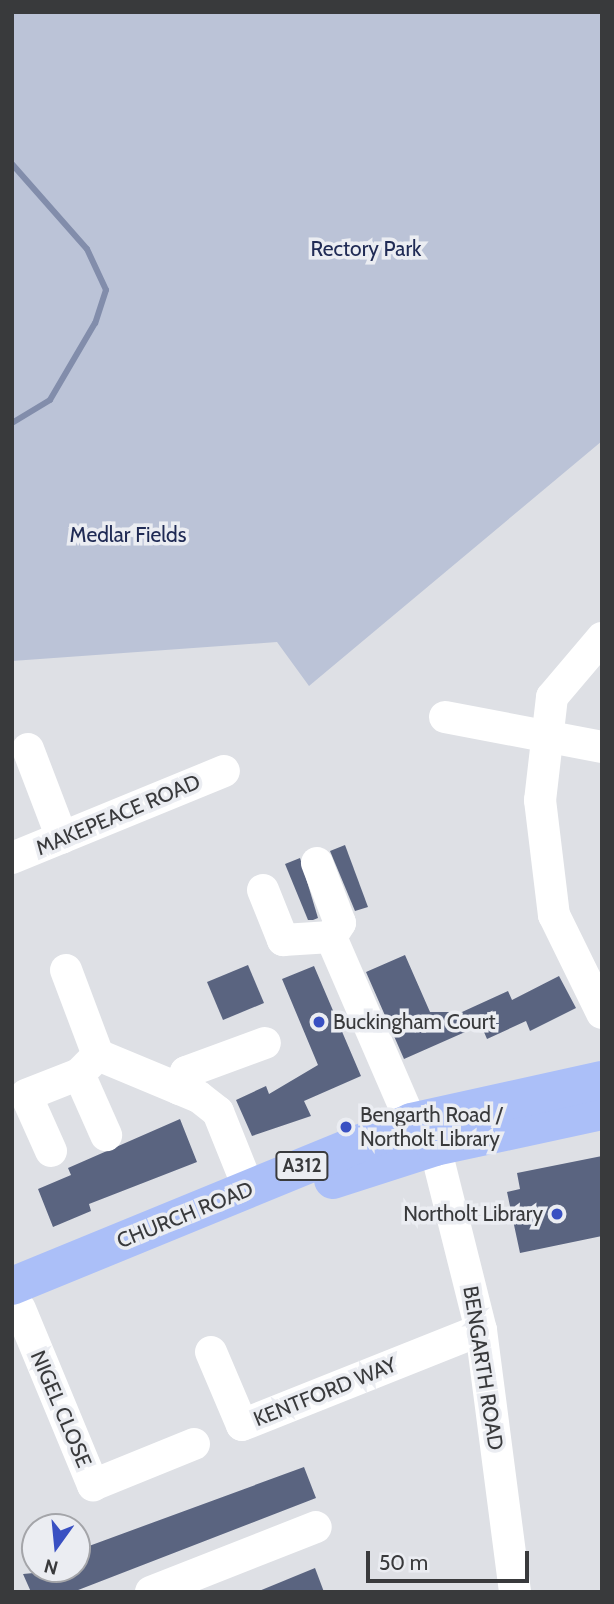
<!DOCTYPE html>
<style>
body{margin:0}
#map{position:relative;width:614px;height:1604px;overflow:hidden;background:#dee0e5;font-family:Cabin,sans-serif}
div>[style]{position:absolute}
.green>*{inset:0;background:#bbc3d7}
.stream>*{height:6px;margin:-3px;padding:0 3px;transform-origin:3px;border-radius:3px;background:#828dab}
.building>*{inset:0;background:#5a6480}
.minor>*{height:32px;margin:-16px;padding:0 16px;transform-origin:16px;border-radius:16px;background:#fff}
.highway>*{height:38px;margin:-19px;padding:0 19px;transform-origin:19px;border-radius:19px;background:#abbff8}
.dots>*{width:19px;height:19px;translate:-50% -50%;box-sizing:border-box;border:4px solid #ebedf2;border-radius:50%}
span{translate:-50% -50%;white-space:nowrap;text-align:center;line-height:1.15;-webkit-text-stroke:7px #ebedf2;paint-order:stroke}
.shield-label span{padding:2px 5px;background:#ebedf2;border:2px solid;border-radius:5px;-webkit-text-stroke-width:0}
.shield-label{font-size:19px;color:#393a3c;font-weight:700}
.park-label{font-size:21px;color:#202b55}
.street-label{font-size:21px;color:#393a3c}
.poi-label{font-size:21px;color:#393a3c}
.left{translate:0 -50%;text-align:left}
.right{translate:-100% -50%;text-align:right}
.frame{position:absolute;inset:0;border:14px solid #393a3c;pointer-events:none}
.north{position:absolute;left:21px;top:1513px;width:70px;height:70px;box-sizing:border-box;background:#ebedf2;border:2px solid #a4a5a9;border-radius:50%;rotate:195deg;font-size:19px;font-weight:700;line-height:28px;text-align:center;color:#393a3c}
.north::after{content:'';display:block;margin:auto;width:24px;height:32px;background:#3950c2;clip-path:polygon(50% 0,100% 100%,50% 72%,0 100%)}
.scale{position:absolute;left:366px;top:1551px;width:163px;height:32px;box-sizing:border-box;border:4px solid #393a3c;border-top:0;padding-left:9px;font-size:21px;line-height:24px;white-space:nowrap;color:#393a3c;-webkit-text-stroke:5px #ebedf2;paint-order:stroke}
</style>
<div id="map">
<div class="green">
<div style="clip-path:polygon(12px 12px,602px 12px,602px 441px,309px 686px,277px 642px,12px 661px)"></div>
</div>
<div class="stream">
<div style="left:12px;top:164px;width:113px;rotate:48.6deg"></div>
<div style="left:87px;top:249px;width:45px;rotate:65.1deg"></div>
<div style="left:106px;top:290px;width:35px;rotate:108deg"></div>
<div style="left:95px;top:323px;width:89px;rotate:120.3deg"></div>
<div style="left:50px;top:400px;width:44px;rotate:148.8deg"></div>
</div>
<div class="building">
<div style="clip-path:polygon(345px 845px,368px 907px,355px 911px,330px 851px)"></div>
<div style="clip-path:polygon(300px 858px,318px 918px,313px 920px,308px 920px,285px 864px)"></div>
<div style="clip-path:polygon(405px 955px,430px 1012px,462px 1012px,508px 991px,512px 1000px,559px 976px,576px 1008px,530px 1031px,526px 1021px,487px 1039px,481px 1025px,404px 1059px,366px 972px)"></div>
<div style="clip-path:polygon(248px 965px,264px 1003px,223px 1020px,207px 982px)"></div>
<div style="clip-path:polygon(314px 966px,361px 1076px,304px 1101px,311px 1116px,252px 1136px,236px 1100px,266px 1086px,269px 1094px,318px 1065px,282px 979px)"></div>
<div style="clip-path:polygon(180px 1119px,197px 1162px,89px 1204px,91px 1211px,53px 1227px,38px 1189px,71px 1175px,68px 1168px)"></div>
<div style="clip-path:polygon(602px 1156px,602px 1236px,520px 1253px,507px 1192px,520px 1189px,517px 1173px)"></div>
<div style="clip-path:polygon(304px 1467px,316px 1498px,73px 1592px,31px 1592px,23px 1574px,77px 1569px,77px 1551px,89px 1546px)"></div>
<div style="clip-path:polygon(315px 1568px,324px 1592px,259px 1592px,259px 1591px)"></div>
</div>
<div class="minor">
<div style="left:602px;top:638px;width:77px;rotate:130.3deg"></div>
<div style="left:552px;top:697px;width:104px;rotate:96.6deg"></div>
<div style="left:540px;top:800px;width:116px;rotate:83.1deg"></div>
<div style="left:554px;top:915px;width:109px;rotate:63.9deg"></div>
<div style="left:445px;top:717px;width:160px;rotate:10.8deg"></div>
<div style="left:28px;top:749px;width:95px;rotate:69.1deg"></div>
<div style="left:12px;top:858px;width:229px;rotate:-22.3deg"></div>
<div style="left:317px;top:863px;width:64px;rotate:69deg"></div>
<div style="left:340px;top:923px;width:17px;rotate:123deg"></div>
<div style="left:263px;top:890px;width:54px;rotate:68.2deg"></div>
<div style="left:283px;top:940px;width:48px;rotate:-3.6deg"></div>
<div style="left:331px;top:937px;width:202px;rotate:66.6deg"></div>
<div style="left:66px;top:970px;width:91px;rotate:69.4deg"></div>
<div style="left:98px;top:1055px;width:109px;rotate:22.6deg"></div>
<div style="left:199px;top:1097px;width:24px;rotate:38deg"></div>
<div style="left:218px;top:1112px;width:83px;rotate:68.1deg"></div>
<div style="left:79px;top:1074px;width:67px;rotate:66.1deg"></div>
<div style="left:179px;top:1089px;width:18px;rotate:-68deg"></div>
<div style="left:186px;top:1072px;width:84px;rotate:-20.2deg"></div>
<div style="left:435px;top:1147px;width:189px;rotate:75.9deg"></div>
<div style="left:481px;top:1330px;width:264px;rotate:82.6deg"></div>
<div style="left:51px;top:1151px;width:61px;rotate:-114.1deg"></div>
<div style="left:26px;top:1095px;width:57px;rotate:-21.6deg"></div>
<div style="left:79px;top:1074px;width:27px;rotate:-45deg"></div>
<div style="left:20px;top:1309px;width:191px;rotate:67.5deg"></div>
<div style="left:93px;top:1485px;width:109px;rotate:-22.1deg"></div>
<div style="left:211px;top:1352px;width:79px;rotate:67deg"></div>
<div style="left:242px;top:1425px;width:257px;rotate:-21.7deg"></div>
<div style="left:151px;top:1592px;width:177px;rotate:-21.5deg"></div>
</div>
<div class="highway">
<div style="left:333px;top:1180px;width:107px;rotate:-17.9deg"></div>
<div style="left:435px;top:1147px;width:171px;rotate:-12.2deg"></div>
<div style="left:12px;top:1286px;width:431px;rotate:-22.3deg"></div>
<div style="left:411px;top:1122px;width:196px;rotate:-12.4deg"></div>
</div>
<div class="dots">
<div style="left:319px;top:1022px;background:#3950c2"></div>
<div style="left:346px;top:1127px;background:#3950c2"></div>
<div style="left:557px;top:1214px;background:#3950c2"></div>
</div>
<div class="shield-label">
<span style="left:302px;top:1166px">A312</span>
</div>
<div class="park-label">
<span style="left:366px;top:249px">Rectory Park</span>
<span style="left:128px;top:535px">Medlar Fields</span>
</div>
<div class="street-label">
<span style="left:118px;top:815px;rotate:-23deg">MAKEPEACE ROAD</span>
<span style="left:185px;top:1215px;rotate:-22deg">CHURCH ROAD</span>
<span style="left:483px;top:1368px;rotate:81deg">BENGARTH ROAD</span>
<span style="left:325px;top:1392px;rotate:-22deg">KENTFORD WAY</span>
<span style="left:61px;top:1409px;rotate:67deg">NIGEL CLOSE</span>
</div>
<div class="poi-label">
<span class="left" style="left:333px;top:1022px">Buckingham Court</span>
<span class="left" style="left:360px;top:1127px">Bengarth Road /<br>Northolt Library</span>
<span class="right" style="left:543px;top:1214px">Northolt Library</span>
</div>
<div class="frame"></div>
<div class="north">N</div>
<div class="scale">50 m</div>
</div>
